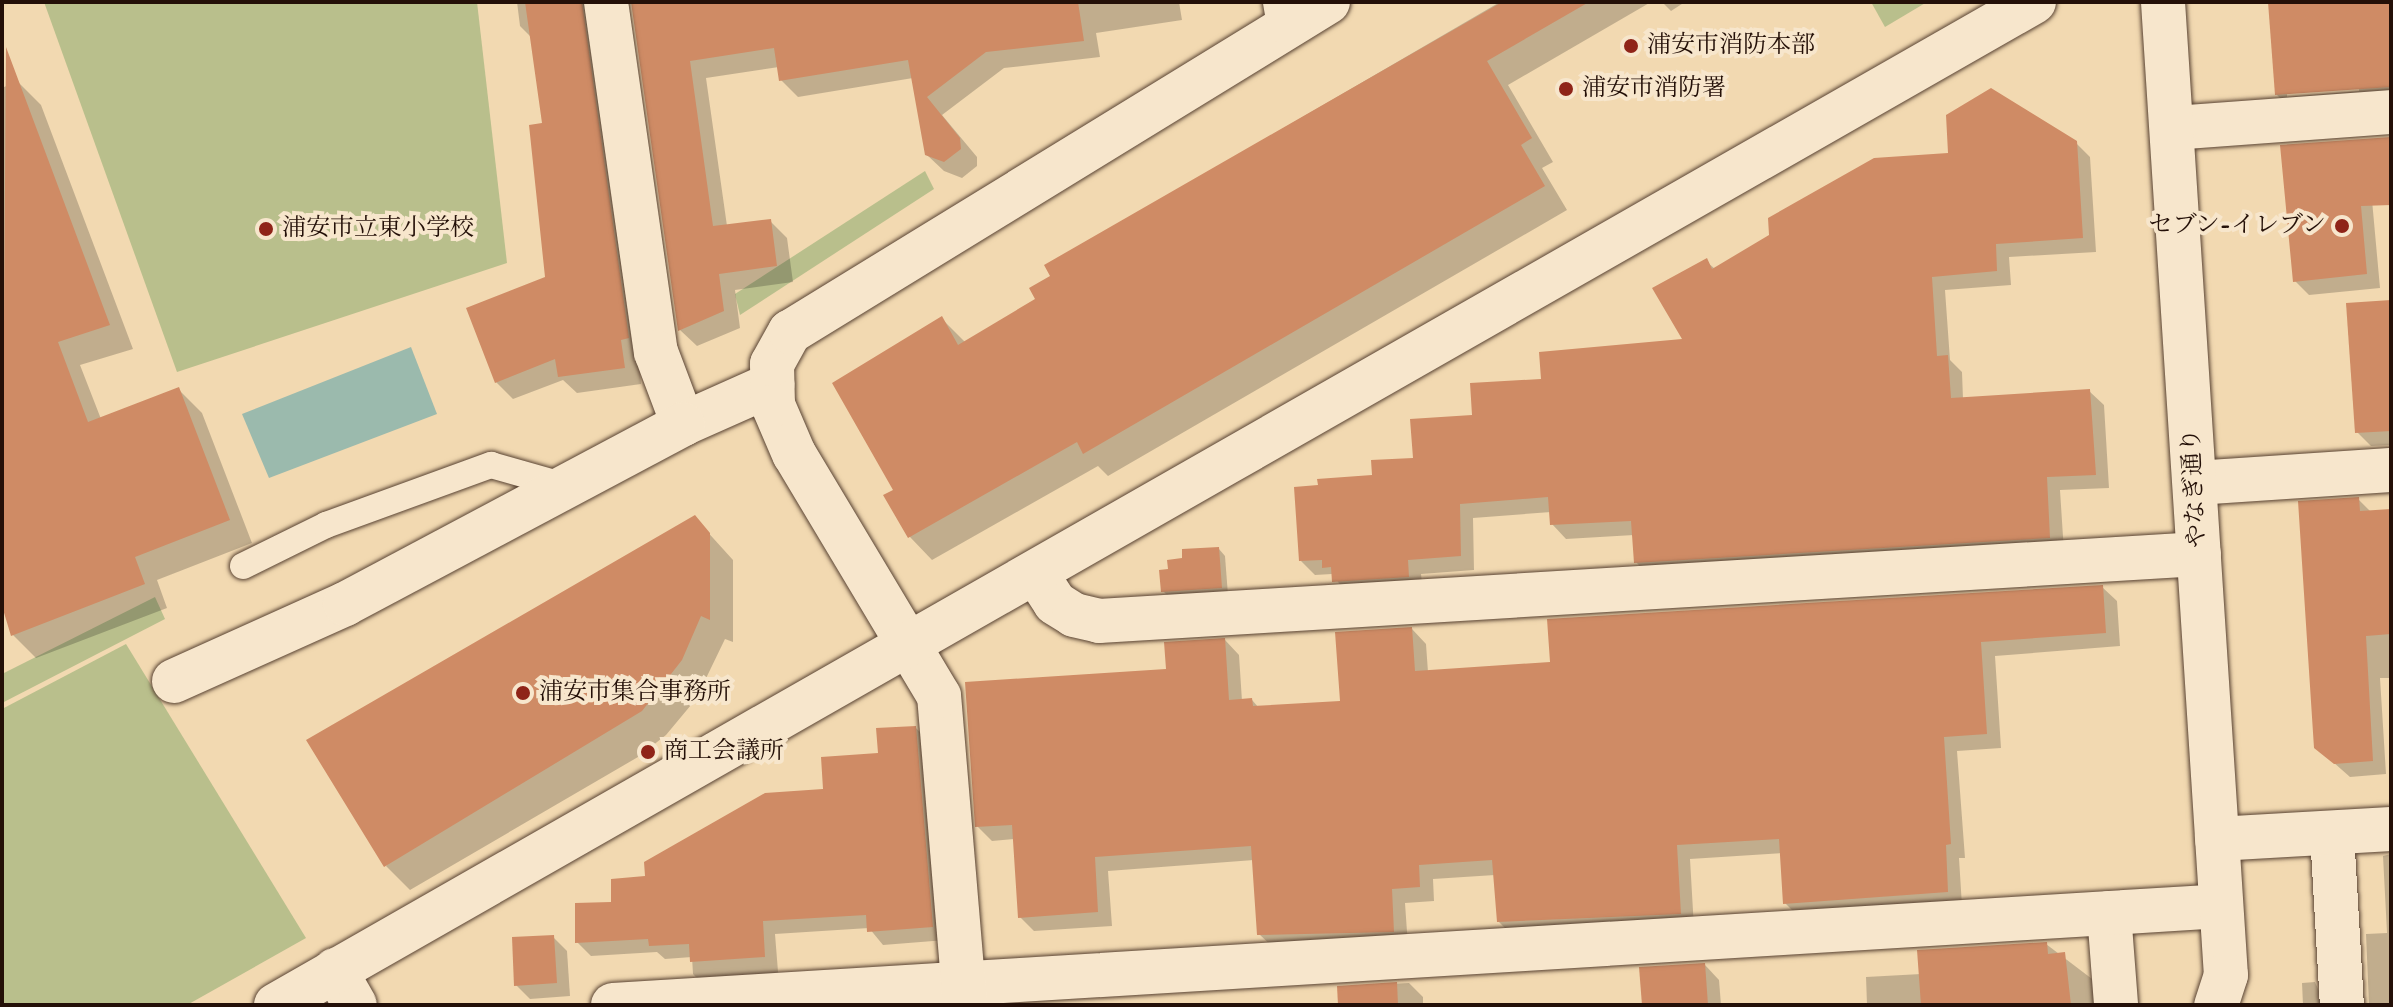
<!DOCTYPE html>
<meta charset="utf-8">
<style>
body{margin:0}
#map{position:relative;width:2393px;height:1007px;overflow:hidden;background:#f2d9b1;font-family:"IM FELL English","Noto Serif JP",serif}
div>[style]{position:absolute}
.green>*{inset:0;background:#b9bf8c}
.water>*{inset:0;background:#9bbaad}
.shadow>*{inset:0;background:#0003}
.building>*{inset:0;background:#cf8b65}
.roads{filter:drop-shadow(0 0 2px #584232) drop-shadow(0 0 2px #584232)}
.service>*{height:26px;margin:-13px;padding:0 13px;transform-origin:13px;border-radius:13px;background:#f7e6cc}
.minor>*{height:44px;margin:-22px;padding:0 22px;transform-origin:22px;border-radius:22px;background:#f7e6cc}
.tertiary>*{height:44px;margin:-22px;padding:0 22px;transform-origin:22px;border-radius:22px;background:#f7e6cc}
.secondary>*{height:44px;margin:-22px;padding:0 22px;transform-origin:22px;border-radius:22px;background:#f7e6cc}
.dots>*{width:22px;height:22px;translate:-50% -50%;box-sizing:border-box;border:4px solid #f7e6cc;border-radius:50%}
span{translate:-50% -50%;white-space:nowrap;text-align:center;line-height:1.15;-webkit-text-stroke:8px #f7e6cc;paint-order:stroke}
.poi-label{font-size:24px;color:#241008}
.left{translate:0 -50%;text-align:left}
.right{translate:-100% -50%;text-align:right}
.street-label{font-size:24px;color:#241008}
.frame{position:absolute;inset:0;border:4px solid #241008;pointer-events:none}
</style>
<div id="map">
<div class="green">
<div style="clip-path:polygon(44px 2px,477px 2px,507px 263px,177px 372px)"></div>
<div style="clip-path:polygon(1871px 2px,1927px 2px,1885px 27px)"></div>
<div style="clip-path:polygon(925px 171px,934px 189px,740px 315px,735px 294px)"></div>
<div style="clip-path:polygon(155px 597px,165px 619px,2px 703px,2px 674px)"></div>
<div style="clip-path:polygon(126px 644px,306px 938px,187px 1005px,2px 1005px,2px 709px)"></div>
</div>
<div class="water">
<div style="clip-path:polygon(411px 347px,437px 414px,269px 478px,242px 414px)"></div>
</div>
<div class="shadow">
<div style="clip-path:polygon(517px 2px,606px 2px,641px 384px,577px 393px,563px 380px,513px 399px,496px 382px,547px 278px,544px 125px,532px 38px,520px 26px)"></div>
<div style="clip-path:polygon(633px 2px,1179px 2px,1182px 20px,1096px 33px,1100px 57px,1004px 68px,942px 115px,977px 157px,977px 166px,962px 178px,944px 171px,926px 154px,913px 78px,798px 97px,781px 80px,779px 67px,706px 78px,727px 226px,770px 221px,787px 238px,793px 282px,735px 290px,740px 328px,697px 346px,680px 330px)"></div>
<div style="clip-path:polygon(1500px 2px,1651px 2px,1508px 85px,1553px 162px,1542px 168px,1567px 210px,1108px 476px,1098px 466px,932px 560px,910px 537px,895px 490px,942px 319px,966px 343px,1038px 300px,1053px 277px,1047px 266px)"></div>
<div style="clip-path:polygon(1662px 2px,1685px 2px,1671px 11px)"></div>
<div style="clip-path:polygon(evenodd,2270px 2px,2391px 2px,2391px 90px,2291px 109px,2277px 95px,2270px 2px,2359px 87px,2359px 91px,2287px 97px,2287px 93px,2359px 87px)"></div>
<div style="clip-path:polygon(17px 81px,41px 105px,133px 349px,80px 365px,101px 419px,178px 389px,202px 413px,252px 543px,157px 580px,167px 608px,36px 658px,13px 635px,2px 599px,2px 88px)"></div>
<div style="clip-path:polygon(2075px 142px,2090px 157px,2096px 252px,2009px 257px,2011px 285px,1945px 290px,1950px 360px,1962px 372px,1963px 399px,2089px 391px,2104px 405px,2109px 488px,2060px 490px,2064px 552px,1650px 577px,1636px 562px,1634px 535px,1566px 539px,1552px 524px,1551px 512px,1473px 518px,1474px 570px,1421px 574px,1423px 591px,1348px 595px,1332px 574px,1315px 575px,1301px 561px,1374px 477px,1415px 459px,1474px 417px,1543px 381px,1685px 341px,1706px 261px,1715px 269px)"></div>
<div style="clip-path:polygon(2368px 156px,2380px 288px,2309px 295px,2295px 281px)"></div>
<div style="clip-path:polygon(2391px 301px,2391px 445px,2371px 446px,2357px 432px)"></div>
<div style="clip-path:polygon(2358px 499px,2371px 512px,2391px 511px,2391px 678px,2380px 678px,2386px 774px,2350px 777px,2316px 747px)"></div>
<div style="clip-path:polygon(694px 517px,733px 560px,733px 642px,725px 639px,696px 699px,666px 735px,638px 757px,410px 890px,386px 866px)"></div>
<div style="clip-path:polygon(1219px 549px,1225px 556px,1228px 595px,1170px 598px,1163px 591px)"></div>
<div style="clip-path:polygon(2102px 587px,2117px 601px,2120px 646px,1995px 656px,2001px 748px,1957px 751px,1965px 858px,1959px 858px,1962px 906px,1799px 917px,1785px 903px,1782px 853px,1690px 859px,1694px 928px,1513px 936px,1498px 921px,1495px 875px,1433px 879px,1434px 901px,1405px 903px,1408px 946px,1274px 948px,1259px 934px,1254px 860px,1108px 871px,1112px 926px,1034px 931px,1020px 917px,1014px 839px,992px 841px,977px 826px,1168px 670px,1225px 640px,1239px 655px,1242px 701px,1252px 700px,1259px 708px,1342px 703px,1412px 629px,1426px 644px,1428px 672px,1552px 663px)"></div>
<div style="clip-path:polygon(916px 728px,929px 742px,946px 940px,883px 945px,869px 928px,775px 934px,779px 984px,707px 988px,693px 974px,692px 957px,665px 959px,657px 952px,591px 956px,577px 942px,647px 878px,825px 791px)"></div>
<div style="clip-path:polygon(2391px 854px,2391px 1005px,2369px 1005px,2366px 934px,2387px 933px,2383px 856px)"></div>
<div style="clip-path:polygon(553px 937px,567px 951px,570px 996px,530px 999px,516px 985px)"></div>
<div style="clip-path:polygon(2046px 944px,2100px 985px,2102px 1005px,1867px 1005px,1866px 977px,1921px 974px)"></div>
<div style="clip-path:polygon(1705px 965px,1719px 980px,1721px 1005px,1644px 1005px)"></div>
<div style="clip-path:polygon(2315px 982px,2325px 1005px,2303px 1005px,2302px 983px)"></div>
<div style="clip-path:polygon(1409px 983px,1423px 997px,1423px 1005px,1320px 1005px,1340px 1004px,1339px 987px)"></div>
</div>
<div class="building">
<div style="clip-path:polygon(525px 2px,582px 2px,629px 338px,621px 340px,625px 368px,558px 377px,555px 359px,495px 383px,466px 308px,545px 277px,529px 125px,542px 123px)"></div>
<div style="clip-path:polygon(631px 2px,1078px 2px,1084px 41px,986px 52px,927px 97px,960px 138px,961px 149px,944px 162px,925px 155px,908px 60px,779px 81px,774px 48px,690px 61px,713px 226px,771px 219px,777px 266px,719px 274px,724px 311px,678px 331px)"></div>
<div style="clip-path:polygon(1502px 2px,1589px 2px,1487px 61px,1532px 138px,1521px 145px,1545px 186px,1083px 454px,1077px 442px,908px 538px,883px 495px,893px 490px,832px 383px,942px 316px,958px 345px,1035px 299px,1029px 288px,1050px 276px,1044px 265px)"></div>
<div style="clip-path:polygon(2268px 2px,2391px 2px,2391px 87px,2275px 95px)"></div>
<div style="clip-path:polygon(6px 47px,110px 325px,58px 342px,88px 422px,179px 387px,230px 520px,135px 557px,145px 584px,11px 636px,2px 606px)"></div>
<div style="clip-path:polygon(1991px 88px,2077px 141px,2083px 238px,1996px 244px,1997px 271px,1932px 277px,1937px 356px,1948px 355px,1951px 398px,2090px 389px,2096px 475px,2047px 477px,2050px 538px,1634px 563px,1631px 521px,1550px 525px,1548px 497px,1460px 504px,1461px 556px,1408px 560px,1409px 577px,1332px 582px,1331px 567px,1322px 568px,1322px 560px,1299px 561px,1294px 487px,1318px 485px,1317px 479px,1372px 475px,1371px 460px,1413px 458px,1410px 419px,1472px 415px,1470px 383px,1541px 379px,1539px 352px,1682px 339px,1652px 288px,1707px 258px,1712px 269px,1769px 235px,1768px 218px,1874px 158px,1948px 153px,1946px 115px)"></div>
<div style="clip-path:polygon(2391px 137px,2391px 205px,2361px 206px,2367px 274px,2293px 282px,2280px 145px)"></div>
<div style="clip-path:polygon(2391px 300px,2391px 431px,2355px 433px,2346px 303px)"></div>
<div style="clip-path:polygon(2359px 497px,2360px 511px,2391px 509px,2391px 634px,2366px 636px,2373px 761px,2334px 764px,2314px 748px,2298px 501px)"></div>
<div style="clip-path:polygon(695px 515px,710px 533px,710px 620px,701px 616px,682px 660px,642px 711px,384px 867px,306px 740px)"></div>
<div style="clip-path:polygon(1219px 547px,1222px 588px,1161px 592px,1159px 570px,1168px 569px,1167px 560px,1182px 558px,1182px 549px)"></div>
<div style="clip-path:polygon(2103px 585px,2106px 633px,1981px 642px,1987px 734px,1944px 737px,1951px 844px,1946px 845px,1948px 892px,1783px 904px,1779px 839px,1677px 845px,1681px 914px,1497px 922px,1492px 860px,1419px 865px,1420px 887px,1392px 889px,1394px 932px,1257px 935px,1251px 846px,1095px 857px,1098px 912px,1018px 918px,1012px 825px,975px 827px,965px 682px,1166px 669px,1164px 642px,1225px 638px,1229px 700px,1252px 698px,1253px 706px,1340px 701px,1335px 632px,1412px 627px,1415px 671px,1550px 662px,1547px 619px)"></div>
<div style="clip-path:polygon(916px 726px,933px 927px,867px 932px,866px 915px,763px 921px,765px 957px,690px 962px,689px 944px,649px 946px,648px 939px,575px 943px,575px 903px,611px 902px,611px 879px,645px 876px,644px 862px,765px 793px,823px 789px,821px 757px,878px 753px,876px 728px)"></div>
<div style="clip-path:polygon(554px 935px,557px 983px,514px 986px,512px 937px)"></div>
<div style="clip-path:polygon(2047px 942px,2048px 954px,2065px 952px,2071px 1005px,1921px 1005px,1917px 950px)"></div>
<div style="clip-path:polygon(1705px 963px,1708px 1005px,1642px 1005px,1639px 967px)"></div>
<div style="clip-path:polygon(1397px 982px,1398px 1005px,1338px 1005px,1337px 986px)"></div>
</div>
<div class="roads">
<div class="service">
<div style="left:243px;top:566px;width:93px;rotate:-26.3deg"></div>
<div style="left:326px;top:525px;width:176px;rotate:-20deg"></div>
<div style="left:491px;top:465px;width:77px;rotate:15.8deg"></div>
</div>
<div class="minor">
<div style="left:606px;top:2px;width:354px;rotate:81.9deg"></div>
<div style="left:656px;top:352px;width:77px;rotate:69.4deg"></div>
<div style="left:683px;top:424px;width:98px;rotate:-24deg"></div>
<div style="left:2173px;top:128px;width:219px;rotate:-4.2deg"></div>
<div style="left:2195px;top:483px;width:196px;rotate:-3.8deg"></div>
<div style="left:1037px;top:575px;width:33px;rotate:57deg"></div>
<div style="left:1055px;top:603px;width:22px;rotate:32deg"></div>
<div style="left:1074px;top:615px;width:26px;rotate:13deg"></div>
<div style="left:1099px;top:621px;width:1102px;rotate:-3.49deg"></div>
<div style="left:174px;top:681px;width:188px;rotate:-24.2deg"></div>
<div style="left:345px;top:604px;width:383px;rotate:-28deg"></div>
<div style="left:2332px;top:833px;width:172px;rotate:86.7deg"></div>
<div style="left:2217px;top:839px;width:174px;rotate:-3.3deg"></div>
<div style="left:2109px;top:913px;width:92px;rotate:85.6deg"></div>
<div style="left:335px;top:970px;width:40px;rotate:60.3deg"></div>
<div style="left:613px;top:1005px;width:1611px;rotate:-3.52deg"></div>
<div style="left:965px;top:1005px;width:310px;rotate:-94.8deg"></div>
<div style="left:939px;top:696px;width:282px;rotate:-120.9deg"></div>
<div style="left:794px;top:454px;width:53px;rotate:-113.2deg"></div>
<div style="left:773px;top:405px;width:41px;rotate:-91.4deg"></div>
<div style="left:772px;top:364px;width:37px;rotate:-61deg"></div>
<div style="left:790px;top:332px;width:631px;rotate:-31.52deg"></div>
</div>
<div class="tertiary">
<div style="left:1285px;top:2px;width:22px;rotate:80deg"></div>
<div style="left:276px;top:1005px;width:2024px;rotate:-29.71deg"></div>
</div>
<div class="secondary">
<div style="left:2163px;top:2px;width:975px;rotate:86.3deg"></div>
<div style="left:2226px;top:975px;width:32px;rotate:108deg"></div>
</div>
</div>
<div class="dots">
<div style="left:1631px;top:46px;background:#8f2418"></div>
<div style="left:1566px;top:89px;background:#8f2418"></div>
<div style="left:2342px;top:226px;background:#8f2418"></div>
<div style="left:266px;top:229px;background:#8f2418"></div>
<div style="left:523px;top:693px;background:#8f2418"></div>
<div style="left:648px;top:752px;background:#8f2418"></div>
</div>
<div class="poi-label">
<span class="left" style="left:1647px;top:46px">浦安市消防本部</span>
<span class="left" style="left:1582px;top:89px">浦安市消防署</span>
<span class="right" style="left:2326px;top:226px">セブン-イレブン</span>
<span class="left" style="left:282px;top:229px">浦安市立東小学校</span>
<span class="left" style="left:539px;top:693px">浦安市集合事務所</span>
<span class="left" style="left:664px;top:752px">商工会議所</span>
</div>
<div class="street-label">
<span style="left:2195px;top:488px;rotate:-93deg">やなぎ通り</span>
</div>
<div class="frame"></div>
</div>
